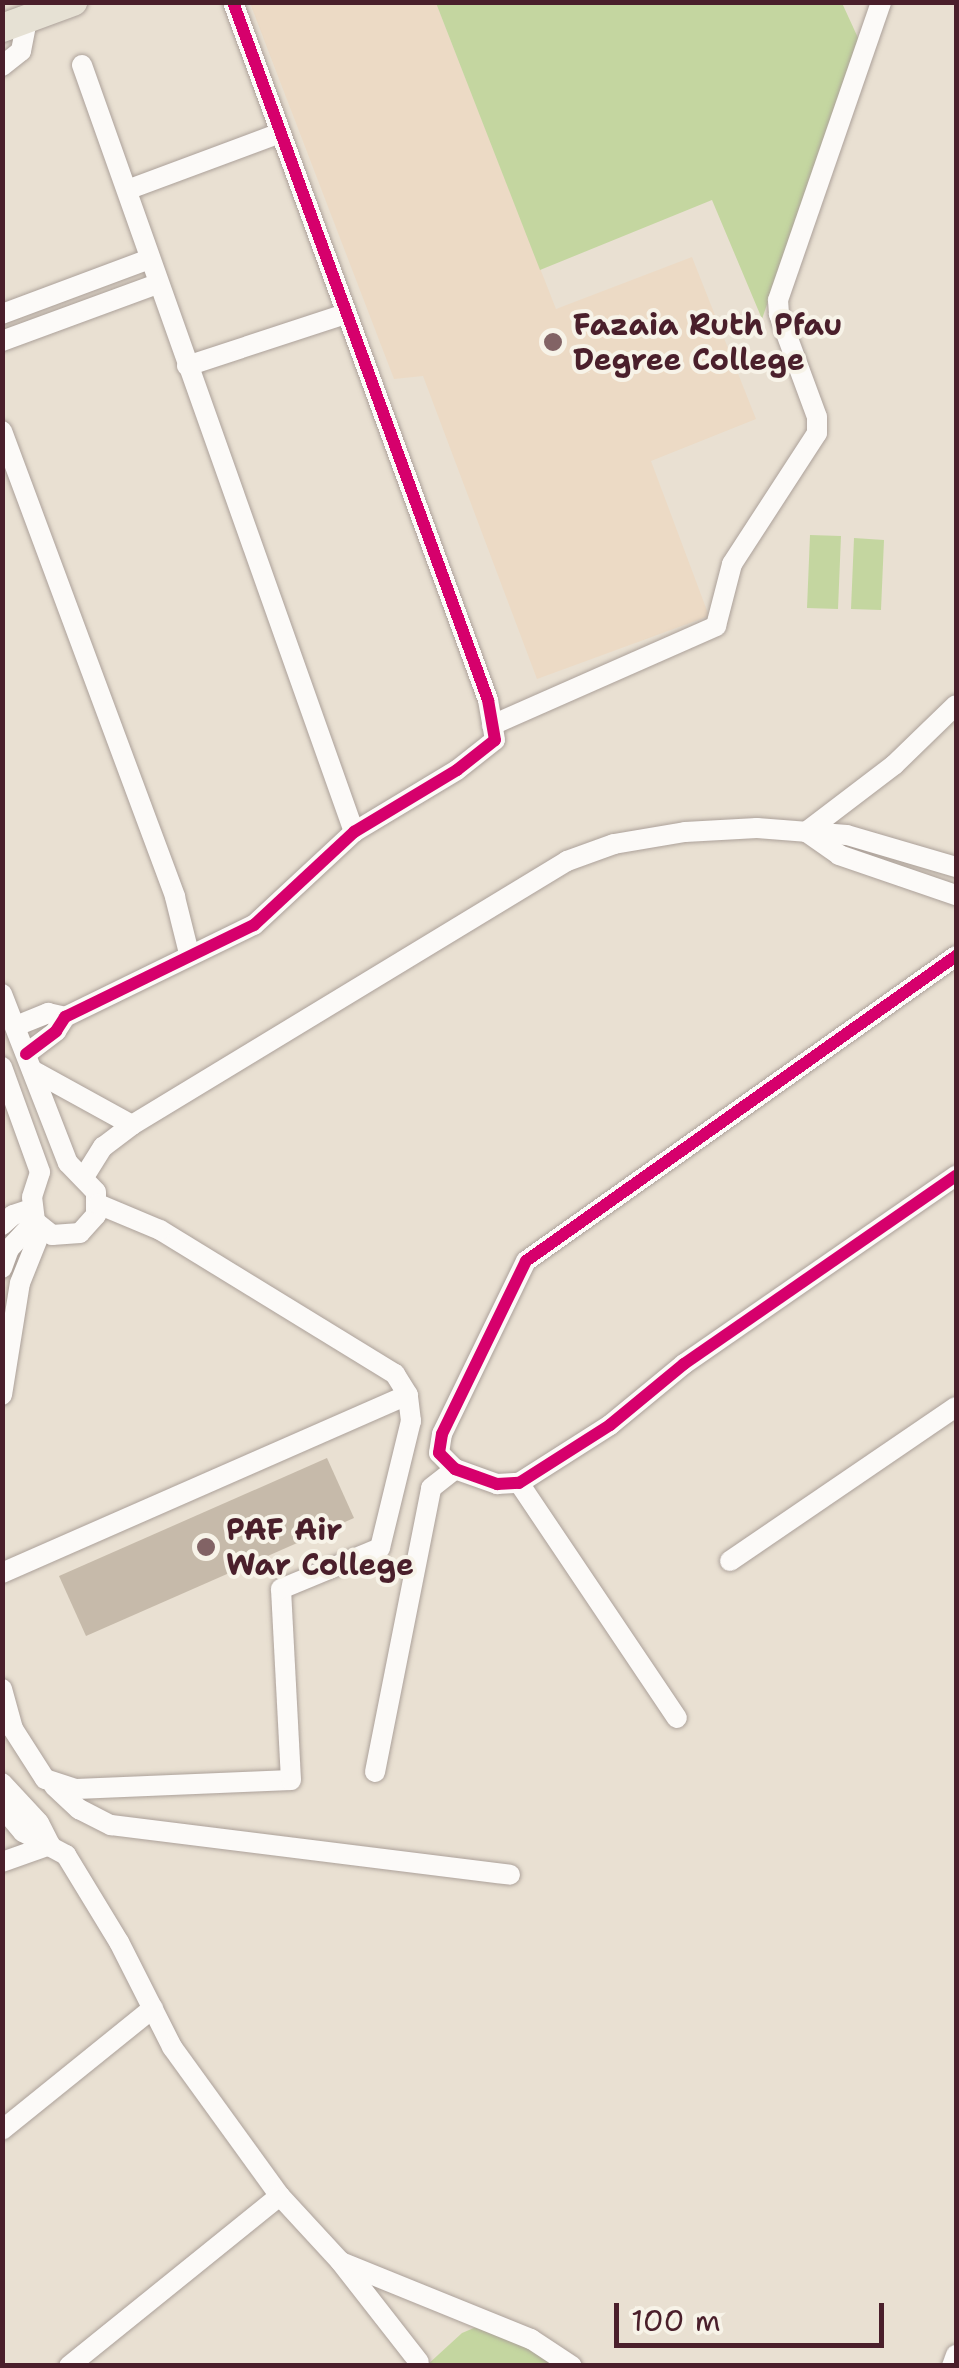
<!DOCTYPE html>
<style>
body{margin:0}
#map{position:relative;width:959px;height:2368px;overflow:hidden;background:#e9e0d2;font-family:"Shantell Sans",sans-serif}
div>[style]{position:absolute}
.built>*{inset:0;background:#ecdac5}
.green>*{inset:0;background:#c4d6a0}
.building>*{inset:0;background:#c6baaa}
.roads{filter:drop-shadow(0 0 2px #aca19a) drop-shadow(0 0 2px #aca19a)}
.minor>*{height:20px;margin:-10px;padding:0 10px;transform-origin:10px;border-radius:10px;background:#fcfaf8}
.highway>*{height:28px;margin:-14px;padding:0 14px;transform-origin:14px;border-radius:14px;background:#e6e1d4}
.cycleway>*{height:12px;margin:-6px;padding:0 6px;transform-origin:6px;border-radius:6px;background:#d6006c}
.dots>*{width:28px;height:28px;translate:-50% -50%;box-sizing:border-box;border:5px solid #f7f3e8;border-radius:50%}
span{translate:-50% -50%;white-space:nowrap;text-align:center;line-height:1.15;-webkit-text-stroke:8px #f7f3e8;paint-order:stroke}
.poi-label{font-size:30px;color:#4a1f2b;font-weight:700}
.left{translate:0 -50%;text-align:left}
.frame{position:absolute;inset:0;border:5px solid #4a1f2b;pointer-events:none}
.scale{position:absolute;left:614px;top:2303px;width:270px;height:45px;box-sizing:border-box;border:5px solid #4a1f2b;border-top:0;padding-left:12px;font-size:30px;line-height:35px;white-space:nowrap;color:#4a1f2b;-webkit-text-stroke:8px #f7f3e8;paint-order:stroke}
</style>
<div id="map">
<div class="built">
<div style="clip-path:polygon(250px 3px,436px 3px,556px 309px,692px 257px,756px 419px,651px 461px,709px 616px,537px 679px,423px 376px,394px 379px)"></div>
</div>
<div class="green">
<div style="clip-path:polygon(436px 3px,842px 3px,859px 40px,762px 319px,712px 200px,540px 270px)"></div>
<div style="clip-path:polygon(810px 535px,841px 536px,838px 609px,807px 608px)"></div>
<div style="clip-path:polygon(854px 538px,884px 540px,881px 610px,851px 609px)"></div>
<div style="clip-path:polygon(481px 2325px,525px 2344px,559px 2366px,426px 2366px,462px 2333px)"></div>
</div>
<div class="building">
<div style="clip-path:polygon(327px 1458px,354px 1518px,86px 1636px,59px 1576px)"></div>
</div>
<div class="roads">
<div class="minor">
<div style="left:82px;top:65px;width:814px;rotate:70.47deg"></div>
<div style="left:2px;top:66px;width:24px;rotate:-38deg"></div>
<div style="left:21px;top:51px;width:31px;rotate:-79deg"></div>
<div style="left:127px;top:190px;width:163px;rotate:-20.4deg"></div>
<div style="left:2px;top:314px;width:157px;rotate:-20.5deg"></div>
<div style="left:2px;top:341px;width:165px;rotate:-20.2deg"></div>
<div style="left:187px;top:366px;width:166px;rotate:-18.2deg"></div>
<div style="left:2px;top:431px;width:497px;rotate:69.6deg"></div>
<div style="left:175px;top:897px;width:58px;rotate:76deg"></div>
<div style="left:492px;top:725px;width:245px;rotate:-23.8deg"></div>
<div style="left:716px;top:626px;width:64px;rotate:-75.5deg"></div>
<div style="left:732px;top:564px;width:156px;rotate:-57deg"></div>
<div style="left:817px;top:433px;width:16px;rotate:-90deg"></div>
<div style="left:817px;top:417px;width:110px;rotate:-110.3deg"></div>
<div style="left:779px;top:314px;width:14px;rotate:-94deg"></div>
<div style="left:778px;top:300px;width:315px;rotate:-70.9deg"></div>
<div style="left:806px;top:832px;width:111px;rotate:-37.3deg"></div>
<div style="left:894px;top:765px;width:86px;rotate:-44.1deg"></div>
<div style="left:808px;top:833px;width:38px;rotate:35deg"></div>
<div style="left:839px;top:855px;width:124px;rotate:18.9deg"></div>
<div style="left:956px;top:956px;width:527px;rotate:144.65deg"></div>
<div style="left:526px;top:1261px;width:192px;rotate:115.9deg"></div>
<div style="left:442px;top:1434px;width:19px;rotate:99deg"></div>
<div style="left:439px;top:1453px;width:23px;rotate:45deg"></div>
<div style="left:455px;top:1469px;width:45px;rotate:19.7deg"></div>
<div style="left:497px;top:1484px;width:22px;rotate:-3deg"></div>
<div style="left:519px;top:1483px;width:108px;rotate:-32.5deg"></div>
<div style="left:610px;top:1425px;width:96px;rotate:-39.5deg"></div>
<div style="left:684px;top:1364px;width:331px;rotate:-34.7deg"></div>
<div style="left:2px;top:994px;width:181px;rotate:68.7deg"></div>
<div style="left:68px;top:1163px;width:40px;rotate:46deg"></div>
<div style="left:96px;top:1192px;width:23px;rotate:90deg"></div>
<div style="left:96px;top:1215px;width:24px;rotate:132deg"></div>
<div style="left:80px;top:1233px;width:28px;rotate:176deg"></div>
<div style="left:52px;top:1235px;width:22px;rotate:-141deg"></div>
<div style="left:35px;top:1221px;width:24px;rotate:-97deg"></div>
<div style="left:32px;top:1197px;width:26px;rotate:-72deg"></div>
<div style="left:40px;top:1172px;width:112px;rotate:-109.9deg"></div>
<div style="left:16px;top:1026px;width:35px;rotate:-22deg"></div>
<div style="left:48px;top:1013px;width:17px;rotate:13deg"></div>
<div style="left:26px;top:1054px;width:38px;rotate:-37deg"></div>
<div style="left:56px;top:1031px;width:17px;rotate:-57deg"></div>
<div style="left:65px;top:1017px;width:210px;rotate:-26deg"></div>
<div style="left:254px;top:925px;width:137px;rotate:-42.9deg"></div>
<div style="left:354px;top:832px;width:120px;rotate:-31deg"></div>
<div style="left:457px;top:770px;width:48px;rotate:-38.3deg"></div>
<div style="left:495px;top:740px;width:41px;rotate:-99.9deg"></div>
<div style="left:488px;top:700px;width:743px;rotate:-110.07deg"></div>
<div style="left:32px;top:1070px;width:114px;rotate:28.8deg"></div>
<div style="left:84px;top:1177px;width:36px;rotate:-58deg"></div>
<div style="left:103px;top:1147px;width:36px;rotate:-37deg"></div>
<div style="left:132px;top:1125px;width:509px;rotate:-31.25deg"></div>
<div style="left:567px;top:861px;width:50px;rotate:-19.9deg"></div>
<div style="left:614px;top:844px;width:72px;rotate:-9.6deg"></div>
<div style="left:685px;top:832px;width:72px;rotate:-3.2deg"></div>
<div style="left:757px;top:828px;width:90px;rotate:4.4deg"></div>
<div style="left:847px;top:835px;width:114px;rotate:16.4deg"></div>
<div style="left:2px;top:1225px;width:15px;rotate:-42deg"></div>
<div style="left:13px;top:1215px;width:19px;rotate:-18deg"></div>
<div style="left:2px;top:1268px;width:20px;rotate:-70deg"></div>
<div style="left:9px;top:1249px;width:38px;rotate:-47deg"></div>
<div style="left:2px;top:1395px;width:113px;rotate:-80.9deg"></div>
<div style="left:20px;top:1283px;width:59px;rotate:-68.2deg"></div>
<div style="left:519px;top:1483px;width:283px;rotate:56.1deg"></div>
<div style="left:730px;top:1561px;width:273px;rotate:-34.3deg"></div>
<div style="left:2px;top:1573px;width:443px;rotate:-23.7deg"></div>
<div style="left:2px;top:1689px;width:41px;rotate:74.6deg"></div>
<div style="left:13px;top:1729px;width:59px;rotate:57.4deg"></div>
<div style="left:45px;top:1779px;width:33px;rotate:18deg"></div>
<div style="left:76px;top:1789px;width:215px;rotate:-2.4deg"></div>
<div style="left:291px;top:1780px;width:191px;rotate:-93deg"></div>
<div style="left:281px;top:1589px;width:107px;rotate:-22.5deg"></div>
<div style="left:380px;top:1548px;width:131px;rotate:-76.3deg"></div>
<div style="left:411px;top:1421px;width:26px;rotate:-97deg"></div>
<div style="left:408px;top:1395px;width:25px;rotate:-122deg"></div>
<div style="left:395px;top:1374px;width:276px;rotate:-148.5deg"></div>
<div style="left:160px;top:1230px;width:67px;rotate:-157.2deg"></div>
<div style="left:375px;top:1772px;width:289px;rotate:-78.8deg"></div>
<div style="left:431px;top:1488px;width:31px;rotate:-38deg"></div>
<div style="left:2px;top:1783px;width:54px;rotate:47.2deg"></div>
<div style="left:39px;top:1823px;width:25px;rotate:63deg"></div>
<div style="left:54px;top:1786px;width:34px;rotate:43deg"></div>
<div style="left:79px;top:1809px;width:36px;rotate:27deg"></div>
<div style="left:111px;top:1825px;width:402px;rotate:7.1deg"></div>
<div style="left:2px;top:1807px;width:33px;rotate:50deg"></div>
<div style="left:23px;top:1832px;width:49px;rotate:28.1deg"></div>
<div style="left:66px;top:1855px;width:102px;rotate:58.7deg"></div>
<div style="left:119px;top:1942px;width:118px;rotate:63.2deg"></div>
<div style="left:172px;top:2047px;width:184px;rotate:54.1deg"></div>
<div style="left:280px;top:2196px;width:88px;rotate:47.3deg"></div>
<div style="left:340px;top:2261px;width:128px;rotate:52deg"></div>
<div style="left:2px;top:1862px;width:51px;rotate:-19.5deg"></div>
<div style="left:2px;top:2130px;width:194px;rotate:-38.9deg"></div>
<div style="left:341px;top:2262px;width:205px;rotate:22.1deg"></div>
<div style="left:531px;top:2339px;width:49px;rotate:33.4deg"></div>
<div style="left:69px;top:2366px;width:271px;rotate:-38.9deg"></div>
<div style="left:952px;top:2366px;width:12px;rotate:-70deg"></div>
</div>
<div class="highway">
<div style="left:2px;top:28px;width:76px;rotate:-20.1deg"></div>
</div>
</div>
<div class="cycleway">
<div style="left:956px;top:956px;width:527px;rotate:144.65deg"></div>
<div style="left:526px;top:1261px;width:192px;rotate:115.9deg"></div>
<div style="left:442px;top:1434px;width:19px;rotate:99deg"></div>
<div style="left:439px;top:1453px;width:23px;rotate:45deg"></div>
<div style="left:455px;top:1469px;width:45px;rotate:19.7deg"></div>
<div style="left:497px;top:1484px;width:22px;rotate:-3deg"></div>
<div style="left:519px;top:1483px;width:108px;rotate:-32.5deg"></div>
<div style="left:610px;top:1425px;width:96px;rotate:-39.5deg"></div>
<div style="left:684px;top:1364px;width:331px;rotate:-34.7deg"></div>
<div style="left:26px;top:1054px;width:38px;rotate:-37deg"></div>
<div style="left:56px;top:1031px;width:17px;rotate:-57deg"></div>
<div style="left:65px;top:1017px;width:210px;rotate:-26deg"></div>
<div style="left:254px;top:925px;width:137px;rotate:-42.9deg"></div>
<div style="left:354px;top:832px;width:120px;rotate:-31deg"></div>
<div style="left:457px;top:770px;width:48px;rotate:-38.3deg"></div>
<div style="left:495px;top:740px;width:41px;rotate:-99.9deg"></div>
<div style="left:488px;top:700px;width:743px;rotate:-110.07deg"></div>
</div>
<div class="dots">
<div style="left:553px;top:342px;background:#826365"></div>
<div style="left:206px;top:1547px;background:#826365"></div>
</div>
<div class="poi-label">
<span class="left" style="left:573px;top:342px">Fazaia Ruth Pfau<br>Degree College</span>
<span class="left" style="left:226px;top:1547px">PAF Air<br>War College</span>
</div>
<div class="frame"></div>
<div class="scale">100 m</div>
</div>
